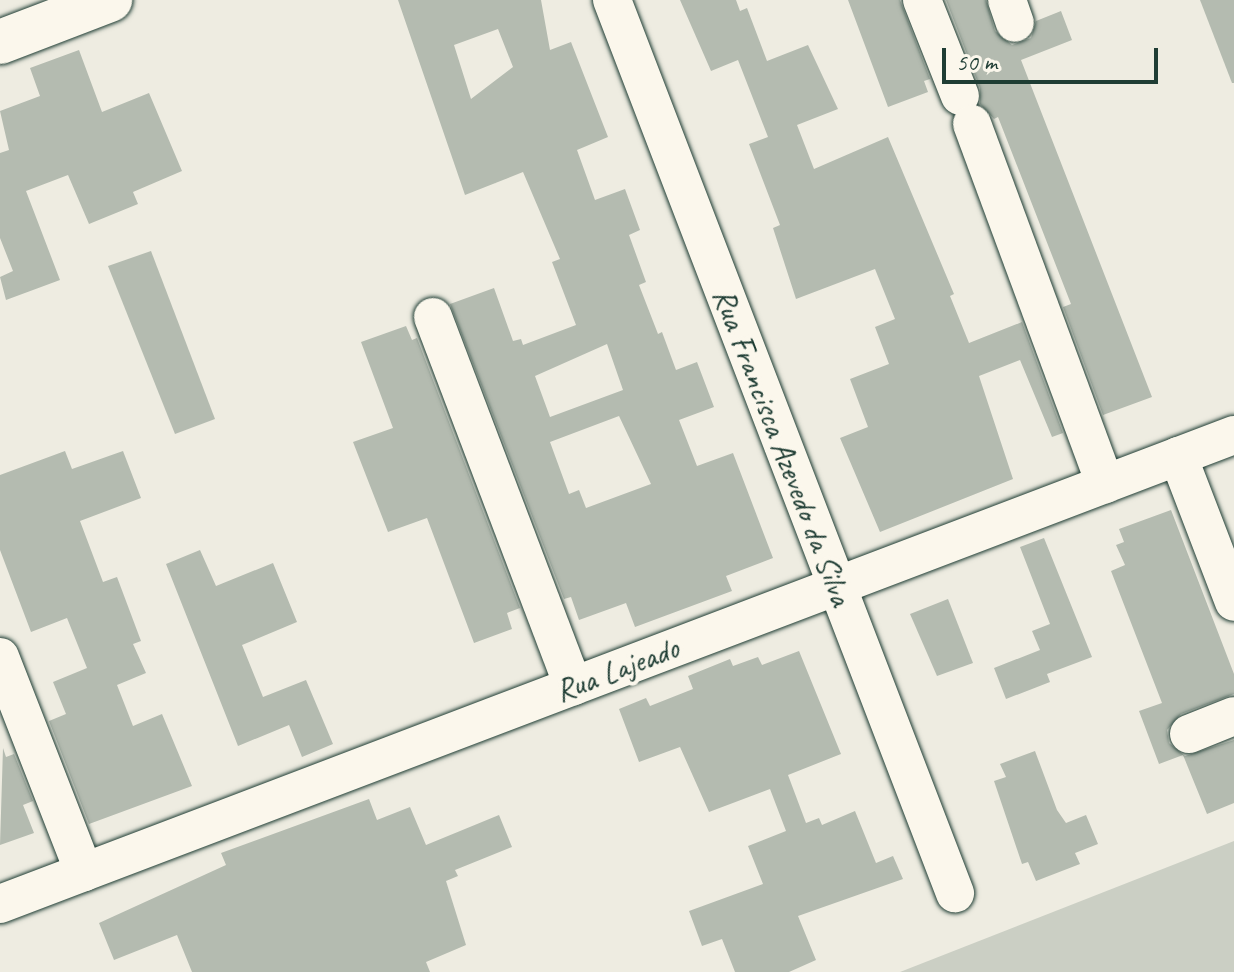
<!DOCTYPE html>
<style>
body{margin:0}
#map{position:relative;width:1234px;height:972px;overflow:hidden;background:#eeece1;font-family:Caveat,sans-serif}
div>[style]{position:absolute}
.green>*{inset:0;background:#cbcfc4}
.building>*{inset:0;background:#b4bbb0}
.roads{filter:drop-shadow(0 0 2px #1f3d34) drop-shadow(0 0 2px #1f3d34)}
.minor>*{height:38px;margin:-19px;padding:0 19px;transform-origin:19px;border-radius:19px;background:#fbf7ec}
.major>*{height:44px;margin:-22px;padding:0 22px;transform-origin:22px;border-radius:22px;background:#fbf7ec}
span{translate:-50% -50%;white-space:nowrap;text-align:center;line-height:1.15;-webkit-text-stroke:8px #fbf7ec;paint-order:stroke}
.street-label{font-size:32px;color:#1f3d34}
.scale{position:absolute;left:942px;top:48px;width:216px;height:36px;box-sizing:border-box;border:4px solid #1f3d34;border-top:0;padding-left:10px;font-size:24px;line-height:28px;white-space:nowrap;color:#1f3d34;-webkit-text-stroke:6px #fbf7ec;paint-order:stroke}
</style>
<div id="map">
<div class="green">
<div style="clip-path:polygon(1234px 841px,1234px 972px,900px 972px)"></div>
</div>
<div class="building">
<div style="clip-path:polygon(evenodd,398px 0,541px 0,550px 50px,571px 42px,608px 137px,577px 150px,595px 200px,625px 189px,640px 230px,629px 235px,646px 282px,639px 285px,658px 334px,662px 332px,676px 370px,697px 362px,714px 407px,679px 420px,697px 466px,733px 453px,773px 558px,726px 576px,732px 591px,635px 627px,626px 603px,579px 620px,571px 597px,564px 599px,450px 304px,494px 288px,513px 341px,521px 339px,523px 345px,576px 325px,552px 262px,560px 259px,523px 172px,465px 195px,398px 0,498px 29px,513px 67px,471px 99px,454px 45px,498px 29px,398px 0,607px 344px,623px 390px,550px 417px,535px 376px,607px 344px,398px 0,619px 416px,651px 484px,586px 508px,579px 490px,569px 494px,550px 442px,619px 416px)"></div>
<div style="clip-path:polygon(680px 0,736px 0,740px 11px,747px 8px,767px 61px,808px 45px,838px 109px,797px 125px,814px 169px,888px 137px,954px 294px,950px 296px,969px 343px,1022px 322px,1063px 433px,1052px 437px,1020px 360px,979px 376px,1013px 479px,880px 532px,840px 438px,868px 427px,850px 379px,889px 364px,875px 327px,895px 319px,875px 269px,796px 299px,773px 228px,780px 225px,749px 144px,768px 137px,738px 60px,711px 71px)"></div>
<div style="clip-path:polygon(848px 0,900px 0,930px 79px,924px 81px,928px 92px,888px 107px)"></div>
<div style="clip-path:polygon(946px 0,986px 0,995px 31px,1012px 45px,1031px 38px,1036px 21px,1061px 11px,1072px 40px,1021px 60px,1152px 397px,1103px 415px,1063px 307px,1071px 304px,998px 117px,994px 119px,980px 104px,980px 88px)"></div>
<div style="clip-path:polygon(1200px 0,1234px 0,1234px 83px,1232px 83px)"></div>
<div style="clip-path:polygon(79px 50px,102px 112px,149px 93px,182px 171px,133px 192px,138px 204px,89px 224px,68px 175px,26px 191px,60px 280px,6px 300px,0 277px,13px 271px,0 238px,0 153px,9px 150px,0 111px,40px 96px,30px 68px)"></div>
<div style="clip-path:polygon(151px 251px,215px 419px,175px 434px,108px 266px)"></div>
<div style="clip-path:polygon(406px 326px,412px 340px,417px 338px,520px 608px,507px 613px,512px 629px,474px 643px,427px 518px,388px 532px,353px 442px,393px 428px,361px 342px)"></div>
<div style="clip-path:polygon(65px 451px,72px 469px,123px 451px,141px 498px,80px 521px,103px 582px,117px 577px,141px 641px,133px 644px,146px 673px,117px 685px,133px 726px,162px 714px,192px 786px,89px 824px,49px 721px,66px 714px,53px 682px,87px 668px,67px 618px,31px 632px,0 550px,0 475px)"></div>
<div style="clip-path:polygon(1171px 510px,1234px 674px,1234px 694px,1181px 714px,1167px 730px,1169px 743px,1185px 756px,1234px 740px,1234px 803px,1207px 814px,1183px 755px,1159px 764px,1139px 711px,1162px 703px,1111px 571px,1125px 565px,1116px 545px,1124px 542px,1119px 529px)"></div>
<div style="clip-path:polygon(1044px 538px,1092px 657px,1047px 674px,1050px 682px,1006px 699px,994px 668px,1040px 650px,1032px 631px,1050px 624px,1020px 547px)"></div>
<div style="clip-path:polygon(200px 550px,216px 586px,273px 563px,297px 622px,242px 645px,263px 697px,306px 680px,333px 744px,302px 757px,289px 725px,238px 746px,166px 564px)"></div>
<div style="clip-path:polygon(948px 599px,973px 663px,937px 676px,910px 614px)"></div>
<div style="clip-path:polygon(799px 651px,841px 754px,788px 775px,806px 823px,819px 818px,822px 825px,855px 811px,876px 863px,893px 856px,903px 879px,798px 916px,816px 960px,789px 972px,735px 972px,722px 939px,702px 946px,689px 911px,763px 884px,748px 846px,786px 831px,770px 789px,709px 812px,680px 747px,639px 762px,619px 709px,646px 698px,650px 706px,693px 689px,688px 676px,730px 659px,733px 666px,758px 657px,762px 665px)"></div>
<div style="clip-path:polygon(3px 748px,6px 757px,14px 754px,33px 801px,23px 805px,34px 833px,0 845px)"></div>
<div style="clip-path:polygon(1035px 751px,1057px 810px,1066px 823px,1086px 815px,1098px 844px,1075px 853px,1080px 864px,1036px 881px,1028px 862px,1022px 864px,994px 781px,1006px 777px,1000px 764px)"></div>
<div style="clip-path:polygon(369px 799px,377px 820px,410px 807px,426px 845px,499px 815px,512px 847px,455px 870px,458px 876px,446px 881px,466px 945px,426px 962px,430px 972px,192px 972px,177px 935px,114px 960px,99px 923px,226px 865px,221px 853px)"></div>
</div>
<div class="roads">
<div class="minor">
<div style="left:612px;top:0;width:957px;rotate:68.99deg"></div>
<div style="left:922px;top:0;width:103px;rotate:68.4deg"></div>
<div style="left:1007px;top:0;width:24px;rotate:71deg"></div>
<div style="left:972px;top:124px;width:384px;rotate:69.7deg"></div>
<div style="left:433px;top:317px;width:395px;rotate:69.2deg"></div>
<div style="left:1178px;top:456px;width:156px;rotate:69deg"></div>
<div style="left:0;top:657px;width:231px;rotate:68.7deg"></div>
<div style="left:1189px;top:734px;width:48px;rotate:-21.8deg"></div>
<div style="left:0;top:904px;width:1320px;rotate:-20.81deg"></div>
</div>
<div class="major">
<div style="left:0;top:42px;width:118px;rotate:-20.9deg"></div>
</div>
</div>
<div class="street-label">
<span style="left:782px;top:447px;rotate:69deg">Rua Francisca Azevedo da Silva</span>
<span style="left:617px;top:670px;rotate:-21deg">Rua Lajeado</span>
</div>
<div class="scale">50 m</div>
</div>
